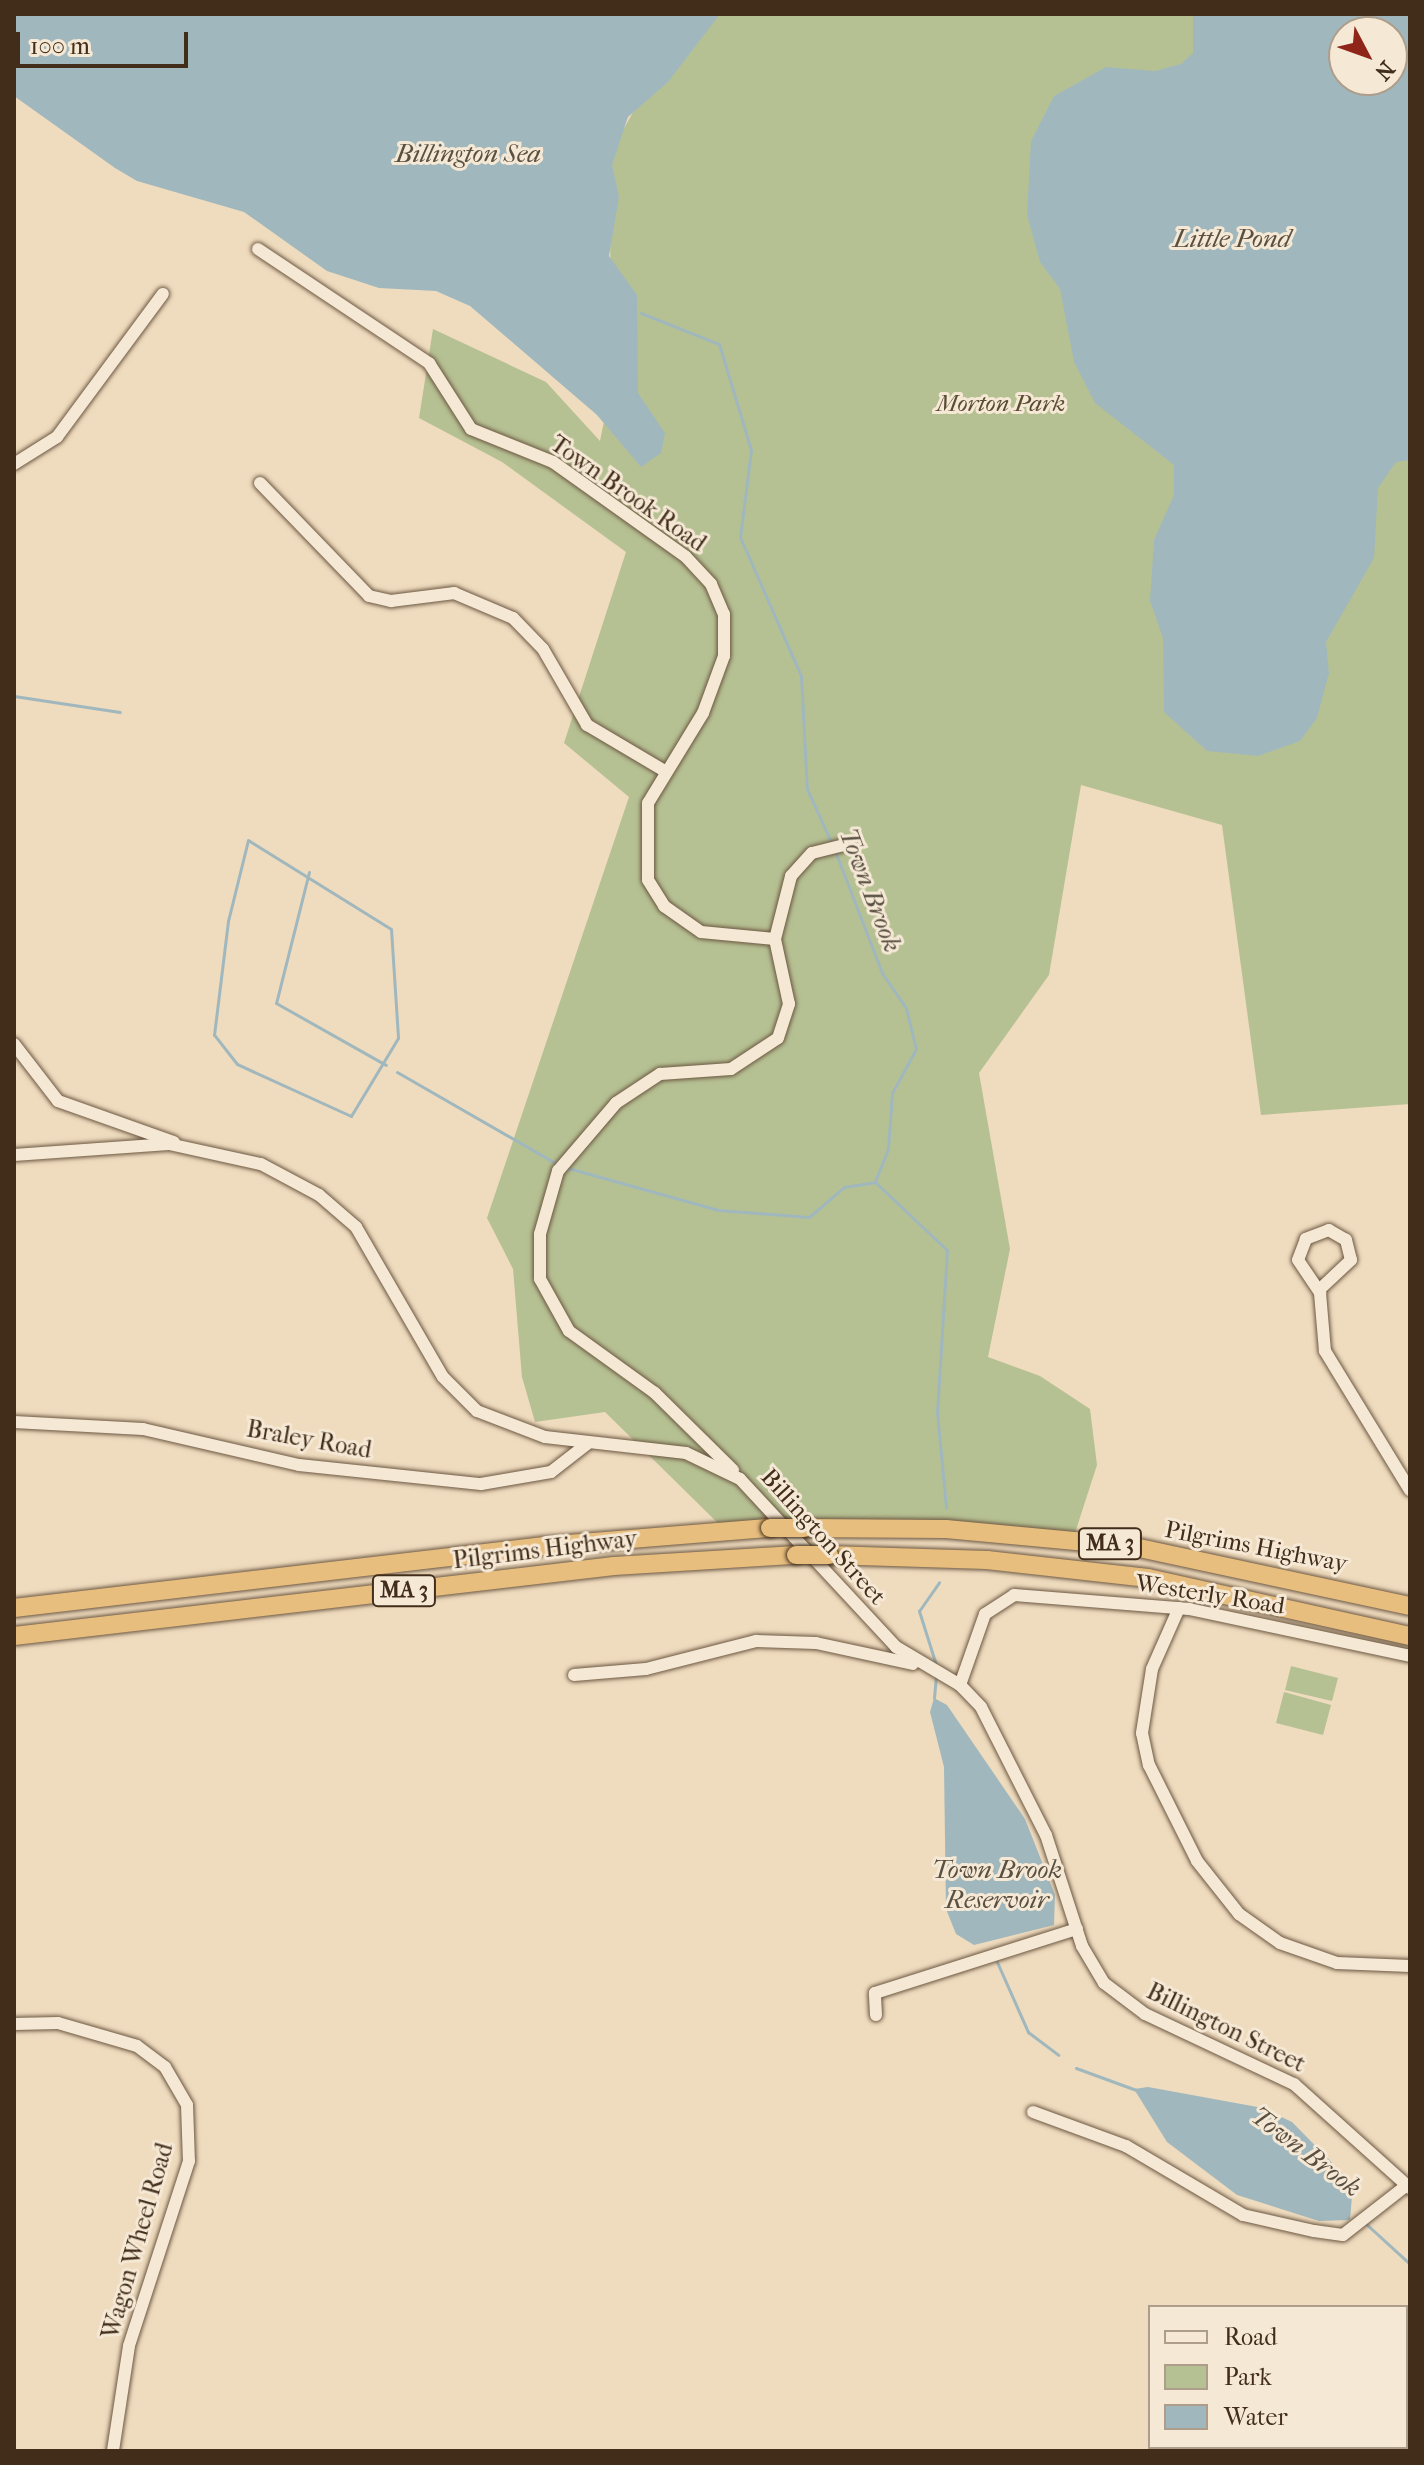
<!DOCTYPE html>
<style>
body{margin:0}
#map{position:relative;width:1424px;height:2465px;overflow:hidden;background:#efdbbe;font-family:"IM FELL French Canon",serif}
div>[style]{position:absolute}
.green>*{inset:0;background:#b6c193}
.water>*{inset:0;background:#a0b8bd}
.stream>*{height:3px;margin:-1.5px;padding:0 1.5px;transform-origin:1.5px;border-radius:1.5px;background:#a0b8bd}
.roads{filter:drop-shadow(0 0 2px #6c5842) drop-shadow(0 0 2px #6c5842)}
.minor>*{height:12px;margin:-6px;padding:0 6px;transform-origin:6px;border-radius:6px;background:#f5e8d5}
.highway>*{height:18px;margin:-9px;padding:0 9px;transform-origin:9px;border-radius:9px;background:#e8be7f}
.bridges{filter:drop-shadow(0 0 2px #412d19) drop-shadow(0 0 2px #412d19)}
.highway-bridge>*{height:18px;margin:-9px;padding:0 9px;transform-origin:9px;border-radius:9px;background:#e8be7f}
span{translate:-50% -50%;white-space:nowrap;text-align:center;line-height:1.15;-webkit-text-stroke:6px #f5e8d5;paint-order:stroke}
.shield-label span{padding:2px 6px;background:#f5e8d5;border:2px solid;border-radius:6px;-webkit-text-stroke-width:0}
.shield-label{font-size:22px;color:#412d19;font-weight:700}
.park-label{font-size:24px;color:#584b31;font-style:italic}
.street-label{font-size:24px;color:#412d19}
.water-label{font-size:26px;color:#595042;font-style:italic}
.frame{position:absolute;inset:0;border:16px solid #412d19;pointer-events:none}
.legend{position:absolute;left:1148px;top:2305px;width:260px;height:144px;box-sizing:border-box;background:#f5e8d5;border:2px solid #ad9d8a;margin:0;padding:10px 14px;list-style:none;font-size:24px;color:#412d19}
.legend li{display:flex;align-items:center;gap:16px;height:40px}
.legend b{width:40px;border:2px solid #ad9d8a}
.north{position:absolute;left:1328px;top:16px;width:80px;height:80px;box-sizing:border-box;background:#f5e8d5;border:2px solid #ad9d8a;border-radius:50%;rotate:131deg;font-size:22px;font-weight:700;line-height:32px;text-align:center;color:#412d19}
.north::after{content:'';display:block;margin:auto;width:28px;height:36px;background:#8f2418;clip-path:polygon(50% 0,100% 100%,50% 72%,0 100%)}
.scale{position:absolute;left:16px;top:32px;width:172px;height:36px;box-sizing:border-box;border:4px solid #412d19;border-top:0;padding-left:10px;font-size:24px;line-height:28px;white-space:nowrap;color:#412d19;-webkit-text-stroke:6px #f5e8d5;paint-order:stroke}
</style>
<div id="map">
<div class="green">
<div style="clip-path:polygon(evenodd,707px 14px,1410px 14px,1410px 1104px,1261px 1115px,1222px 825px,1081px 785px,1049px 975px,979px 1073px,1010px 1249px,988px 1357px,1040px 1376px,1090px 1409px,1097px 1465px,1074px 1536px,732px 1537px,605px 1412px,535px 1422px,522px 1377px,513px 1269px,487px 1218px,629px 797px,564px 743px,626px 552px,502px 462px,419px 418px,433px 329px,546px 382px,600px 441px,612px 382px,609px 156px,639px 101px,707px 14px,1344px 32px,1392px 32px,1392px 80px,1344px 80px,1344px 32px)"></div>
<div style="clip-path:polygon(1291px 1666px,1338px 1678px,1332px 1701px,1285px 1690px)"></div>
<div style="clip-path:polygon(1284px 1692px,1331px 1705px,1323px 1735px,1276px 1723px)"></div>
</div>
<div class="water">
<div style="clip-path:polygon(14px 14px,720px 14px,668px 82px,628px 117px,612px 165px,619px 197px,609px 256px,637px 295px,638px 393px,665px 433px,661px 453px,641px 467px,597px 415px,470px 306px,436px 291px,379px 288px,327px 271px,244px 212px,137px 181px,115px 168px,14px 96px)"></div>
<div style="clip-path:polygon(evenodd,1193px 14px,1410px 14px,1410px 460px,1396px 462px,1378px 488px,1374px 558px,1326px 642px,1329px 673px,1317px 718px,1300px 741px,1258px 756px,1207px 751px,1164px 712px,1163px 638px,1150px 601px,1154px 540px,1174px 495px,1174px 465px,1095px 403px,1074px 362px,1060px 289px,1040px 262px,1027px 215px,1031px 141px,1054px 96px,1106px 67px,1155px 71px,1181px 64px,1193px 53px,1193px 14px,1392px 32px,1392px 80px,1344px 80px,1344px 32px,1392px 32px)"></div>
<div style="clip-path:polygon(934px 1698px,947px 1705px,1025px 1819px,1055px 1895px,1054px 1925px,974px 1945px,956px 1934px,946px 1909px,944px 1767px,930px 1712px)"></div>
<div style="clip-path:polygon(1148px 2087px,1263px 2108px,1292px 2122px,1353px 2184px,1350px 2220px,1319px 2221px,1237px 2195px,1167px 2142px,1134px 2089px)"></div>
</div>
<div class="stream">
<div style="left:641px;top:313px;width:84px;rotate:21.7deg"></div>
<div style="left:719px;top:344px;width:111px;rotate:73.2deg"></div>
<div style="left:751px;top:450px;width:88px;rotate:97.2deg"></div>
<div style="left:740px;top:537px;width:152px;rotate:66.3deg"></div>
<div style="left:801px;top:676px;width:113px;rotate:87deg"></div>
<div style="left:807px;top:789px;width:60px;rotate:65.6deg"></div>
<div style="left:14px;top:696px;width:107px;rotate:8.6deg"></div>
<div style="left:248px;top:840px;width:168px;rotate:31.9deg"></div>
<div style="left:391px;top:929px;width:109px;rotate:86.3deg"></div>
<div style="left:398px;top:1038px;width:91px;rotate:121.1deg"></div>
<div style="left:351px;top:1116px;width:125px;rotate:-155.5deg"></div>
<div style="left:237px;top:1064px;width:37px;rotate:-128deg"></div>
<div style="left:214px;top:1035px;width:115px;rotate:-83deg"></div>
<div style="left:228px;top:921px;width:83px;rotate:-76.1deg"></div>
<div style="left:835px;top:851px;width:131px;rotate:68.9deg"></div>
<div style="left:882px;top:973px;width:42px;rotate:55.6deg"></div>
<div style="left:906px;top:1008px;width:42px;rotate:76.3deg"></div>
<div style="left:916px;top:1049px;width:50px;rotate:118.6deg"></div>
<div style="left:892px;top:1093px;width:56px;rotate:94.1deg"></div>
<div style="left:888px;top:1149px;width:35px;rotate:112deg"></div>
<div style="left:875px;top:1182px;width:99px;rotate:43.4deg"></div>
<div style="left:947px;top:1250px;width:162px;rotate:93.5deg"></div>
<div style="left:937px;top:1412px;width:96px;rotate:84.6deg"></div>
<div style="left:309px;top:872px;width:135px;rotate:104.1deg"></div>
<div style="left:276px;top:1003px;width:126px;rotate:29.4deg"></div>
<div style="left:397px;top:1072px;width:185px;rotate:29.9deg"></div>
<div style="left:568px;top:1168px;width:156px;rotate:15.6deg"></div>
<div style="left:718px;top:1210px;width:91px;rotate:4.4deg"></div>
<div style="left:809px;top:1217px;width:46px;rotate:-40.6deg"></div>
<div style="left:844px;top:1187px;width:31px;rotate:-9deg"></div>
<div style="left:937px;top:1668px;width:60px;rotate:-107.5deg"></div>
<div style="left:919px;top:1611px;width:35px;rotate:-55deg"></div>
<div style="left:934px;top:1698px;width:23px;rotate:-85deg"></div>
<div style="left:997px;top:1962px;width:77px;rotate:66.1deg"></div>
<div style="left:1028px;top:2032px;width:38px;rotate:37deg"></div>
<div style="left:1076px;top:2068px;width:64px;rotate:20.1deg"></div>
<div style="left:1364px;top:2222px;width:62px;rotate:42.4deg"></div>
</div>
<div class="roads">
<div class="minor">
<div style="left:258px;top:249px;width:206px;rotate:33.7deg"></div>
<div style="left:429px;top:363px;width:78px;rotate:57.5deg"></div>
<div style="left:471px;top:429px;width:88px;rotate:21.9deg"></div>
<div style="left:553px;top:462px;width:163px;rotate:35.5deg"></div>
<div style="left:686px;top:557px;width:37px;rotate:47deg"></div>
<div style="left:711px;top:584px;width:33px;rotate:67deg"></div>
<div style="left:724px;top:614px;width:42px;rotate:90deg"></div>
<div style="left:724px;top:656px;width:61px;rotate:110.2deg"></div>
<div style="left:703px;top:713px;width:105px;rotate:121.4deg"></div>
<div style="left:648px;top:803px;width:77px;rotate:90deg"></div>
<div style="left:648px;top:880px;width:31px;rotate:58deg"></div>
<div style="left:664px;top:906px;width:45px;rotate:35.1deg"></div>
<div style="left:701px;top:932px;width:74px;rotate:5.4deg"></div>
<div style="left:14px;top:464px;width:51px;rotate:-32.1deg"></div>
<div style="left:57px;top:437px;width:178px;rotate:-53.5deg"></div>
<div style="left:260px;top:483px;width:157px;rotate:46deg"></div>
<div style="left:369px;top:596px;width:23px;rotate:13deg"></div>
<div style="left:391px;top:601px;width:64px;rotate:-7.2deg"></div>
<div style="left:454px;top:593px;width:64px;rotate:23deg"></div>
<div style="left:513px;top:618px;width:43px;rotate:45.9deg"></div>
<div style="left:543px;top:649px;width:88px;rotate:59.9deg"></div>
<div style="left:587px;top:725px;width:88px;rotate:30.6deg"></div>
<div style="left:14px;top:1044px;width:72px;rotate:52.3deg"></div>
<div style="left:58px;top:1101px;width:123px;rotate:19.5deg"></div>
<div style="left:14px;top:1155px;width:155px;rotate:-4.1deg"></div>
<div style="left:169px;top:1144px;width:94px;rotate:12.3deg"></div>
<div style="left:261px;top:1164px;width:66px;rotate:28.1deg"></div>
<div style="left:319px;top:1195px;width:49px;rotate:40.9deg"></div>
<div style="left:356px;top:1227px;width:173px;rotate:59.9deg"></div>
<div style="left:443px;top:1377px;width:48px;rotate:45deg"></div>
<div style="left:477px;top:1411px;width:73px;rotate:20.9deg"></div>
<div style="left:545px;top:1437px;width:142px;rotate:6.5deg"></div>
<div style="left:686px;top:1453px;width:60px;rotate:25.7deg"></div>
<div style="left:740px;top:1479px;width:229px;rotate:47.1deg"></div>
<div style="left:896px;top:1647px;width:74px;rotate:30.7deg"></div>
<div style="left:960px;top:1685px;width:30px;rotate:46deg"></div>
<div style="left:981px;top:1707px;width:144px;rotate:63.1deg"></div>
<div style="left:1046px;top:1835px;width:117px;rotate:72deg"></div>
<div style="left:1082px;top:1946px;width:43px;rotate:59.3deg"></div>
<div style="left:1104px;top:1983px;width:51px;rotate:37.1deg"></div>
<div style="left:1145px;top:2014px;width:165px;rotate:25.2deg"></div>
<div style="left:1294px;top:2084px;width:156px;rotate:41.9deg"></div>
<div style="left:1319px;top:1290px;width:44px;rotate:-43.2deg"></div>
<div style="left:1351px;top:1260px;width:21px;rotate:-104deg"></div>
<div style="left:1346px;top:1240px;width:20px;rotate:-150deg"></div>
<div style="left:1329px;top:1230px;width:25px;rotate:159deg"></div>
<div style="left:1306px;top:1239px;width:22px;rotate:111deg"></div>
<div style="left:1298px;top:1260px;width:40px;rotate:56deg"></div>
<div style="left:1320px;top:1293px;width:58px;rotate:85.1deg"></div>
<div style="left:1325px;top:1351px;width:163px;rotate:58.6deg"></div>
<div style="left:14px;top:1422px;width:129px;rotate:3.1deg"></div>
<div style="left:143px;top:1429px;width:160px;rotate:13deg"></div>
<div style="left:299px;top:1465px;width:183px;rotate:6deg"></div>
<div style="left:481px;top:1484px;width:71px;rotate:-9.7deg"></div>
<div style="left:551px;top:1472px;width:46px;rotate:-37.9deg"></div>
<div style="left:733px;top:1470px;width:110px;rotate:-135.4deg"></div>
<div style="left:655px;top:1393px;width:106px;rotate:-144.2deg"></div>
<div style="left:569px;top:1331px;width:60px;rotate:-119.1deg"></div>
<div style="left:540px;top:1279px;width:45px;rotate:-90deg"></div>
<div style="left:540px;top:1234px;width:66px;rotate:-74.1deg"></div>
<div style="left:558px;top:1171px;width:89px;rotate:-49.5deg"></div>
<div style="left:616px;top:1103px;width:53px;rotate:-33.4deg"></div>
<div style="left:660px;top:1074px;width:71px;rotate:-4deg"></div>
<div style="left:731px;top:1069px;width:56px;rotate:-33.4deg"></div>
<div style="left:778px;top:1038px;width:36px;rotate:-72deg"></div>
<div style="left:789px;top:1004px;width:66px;rotate:-102.2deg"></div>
<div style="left:775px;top:939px;width:65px;rotate:-75.7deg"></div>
<div style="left:791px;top:876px;width:31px;rotate:-48deg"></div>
<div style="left:812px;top:853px;width:32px;rotate:-14deg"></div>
<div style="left:1179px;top:1608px;width:67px;rotate:113.9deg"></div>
<div style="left:1152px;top:1669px;width:65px;rotate:98.9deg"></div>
<div style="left:1142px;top:1733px;width:33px;rotate:78deg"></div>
<div style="left:1149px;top:1765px;width:107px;rotate:63.4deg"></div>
<div style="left:1197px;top:1861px;width:68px;rotate:51.6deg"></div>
<div style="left:1239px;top:1914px;width:50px;rotate:35.3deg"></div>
<div style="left:1280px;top:1943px;width:60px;rotate:19.3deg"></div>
<div style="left:1337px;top:1963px;width:73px;rotate:2.4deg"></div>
<div style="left:574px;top:1675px;width:72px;rotate:-4.8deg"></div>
<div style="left:646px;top:1669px;width:114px;rotate:-14.3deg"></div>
<div style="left:756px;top:1641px;width:60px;rotate:1.9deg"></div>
<div style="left:816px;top:1643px;width:99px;rotate:12.2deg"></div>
<div style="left:960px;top:1685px;width:75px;rotate:-70.6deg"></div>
<div style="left:985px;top:1614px;width:35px;rotate:-33deg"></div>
<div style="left:1014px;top:1595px;width:176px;rotate:4.6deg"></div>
<div style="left:1189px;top:1609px;width:226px;rotate:12deg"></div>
<div style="left:876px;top:2015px;width:22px;rotate:-93deg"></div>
<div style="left:875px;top:1993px;width:212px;rotate:-17.6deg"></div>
<div style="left:14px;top:2024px;width:44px;rotate:-1.3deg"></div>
<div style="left:58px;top:2023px;width:82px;rotate:16.2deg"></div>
<div style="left:137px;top:2046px;width:35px;rotate:37deg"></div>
<div style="left:165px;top:2067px;width:44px;rotate:59.9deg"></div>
<div style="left:187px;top:2105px;width:56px;rotate:88deg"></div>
<div style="left:189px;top:2161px;width:194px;rotate:108deg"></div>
<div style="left:129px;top:2346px;width:106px;rotate:98.7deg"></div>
<div style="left:1033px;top:2112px;width:99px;rotate:20.1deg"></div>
<div style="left:1126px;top:2146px;width:136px;rotate:30.5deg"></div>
<div style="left:1243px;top:2215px;width:73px;rotate:12.7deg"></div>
<div style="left:1314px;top:2231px;width:29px;rotate:8deg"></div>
<div style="left:1343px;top:2235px;width:81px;rotate:-38deg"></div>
</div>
<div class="highway">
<div style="left:804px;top:1528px;width:142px;rotate:0.4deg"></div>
<div style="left:946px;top:1529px;width:185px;rotate:5.3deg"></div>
<div style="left:1130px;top:1546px;width:286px;rotate:12.1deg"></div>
<div style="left:829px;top:1555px;width:158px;rotate:1.8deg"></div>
<div style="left:987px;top:1560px;width:162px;rotate:6.4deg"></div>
<div style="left:1148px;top:1578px;width:268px;rotate:12.5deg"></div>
<div style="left:14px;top:1608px;width:534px;rotate:-6.67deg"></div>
<div style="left:544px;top:1546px;width:227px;rotate:-4.6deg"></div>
<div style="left:14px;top:1636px;width:604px;rotate:-6.65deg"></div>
<div style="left:614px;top:1566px;width:182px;rotate:-3.5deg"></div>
</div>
</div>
<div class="bridges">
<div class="highway-bridge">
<div style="left:770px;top:1528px;width:34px"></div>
<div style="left:796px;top:1555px;width:33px"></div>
</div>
</div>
<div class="shield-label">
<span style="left:1110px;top:1544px">MA 3</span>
<span style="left:404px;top:1591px">MA 3</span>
</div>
<div class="park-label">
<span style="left:1001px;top:404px">Morton Park</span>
</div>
<div class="street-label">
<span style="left:628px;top:494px;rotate:35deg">Town Brook Road</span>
<span style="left:309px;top:1440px;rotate:10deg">Braley Road</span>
<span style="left:823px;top:1537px;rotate:48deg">Billington Street</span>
<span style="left:1256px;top:1547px;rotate:11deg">Pilgrims Highway</span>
<span style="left:545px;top:1550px;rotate:-7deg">Pilgrims Highway</span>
<span style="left:1210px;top:1595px;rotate:9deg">Westerly Road</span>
<span style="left:1226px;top:2028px;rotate:26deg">Billington Street</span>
<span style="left:138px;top:2241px;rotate:-74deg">Wagon Wheel Road</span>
</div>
<div class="water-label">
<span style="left:468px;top:154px">Billington Sea</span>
<span style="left:1232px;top:239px">Little Pond</span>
<span style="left:870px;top:890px;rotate:69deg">Town Brook</span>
<span style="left:997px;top:1885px">Town Brook<br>Reservoir</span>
<span style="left:1306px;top:2152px;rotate:37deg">Town Brook</span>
</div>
<div class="frame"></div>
<ul class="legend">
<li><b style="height:10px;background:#f5e8d5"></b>Road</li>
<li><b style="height:22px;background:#b6c193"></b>Park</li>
<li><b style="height:22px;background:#a0b8bd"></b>Water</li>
</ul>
<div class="north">N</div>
<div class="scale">100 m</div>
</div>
